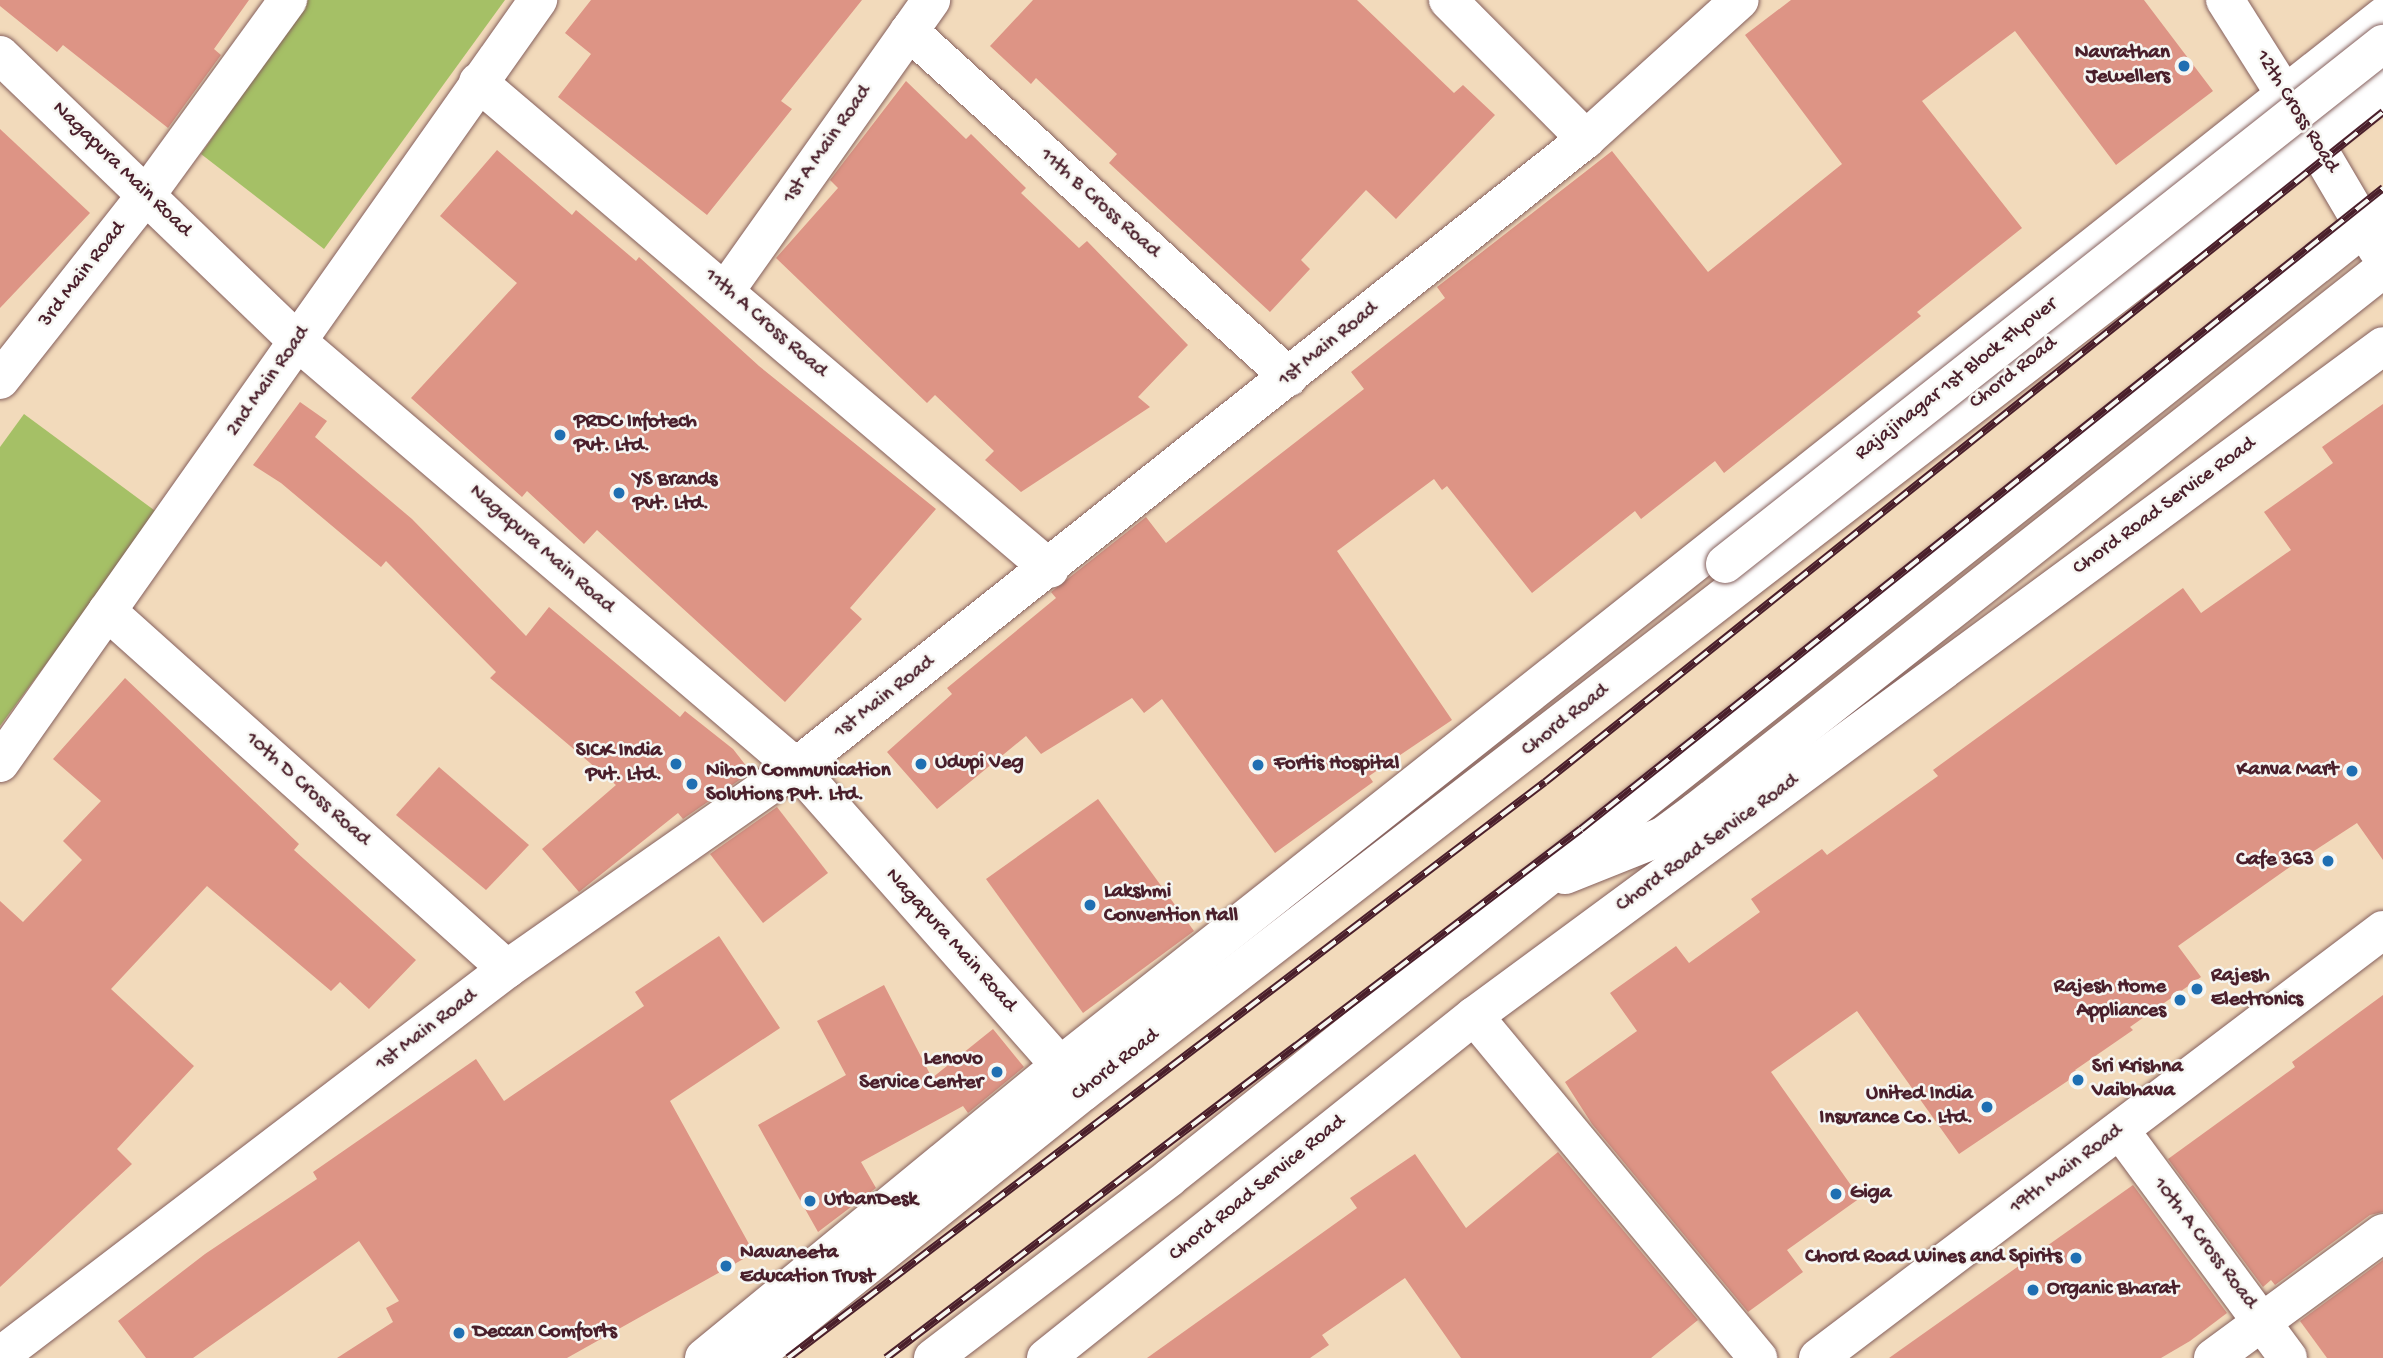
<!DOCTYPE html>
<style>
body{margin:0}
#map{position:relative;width:2383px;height:1358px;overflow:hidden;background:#f2dabb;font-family:"Gochi Hand",sans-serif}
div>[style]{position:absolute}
.green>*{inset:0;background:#a5c066}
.building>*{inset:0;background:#dd9485}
.roads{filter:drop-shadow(0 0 2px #85605d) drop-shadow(0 0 2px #85605d)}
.minor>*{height:38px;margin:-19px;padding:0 19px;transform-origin:19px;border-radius:19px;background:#fff}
.major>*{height:38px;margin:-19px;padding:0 19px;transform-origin:19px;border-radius:19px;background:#fff}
.rail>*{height:8px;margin-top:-4px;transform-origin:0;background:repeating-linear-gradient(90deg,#f6f6f2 0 16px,#4a1f2b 0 32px);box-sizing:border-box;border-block:2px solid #4a1f2b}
.bridges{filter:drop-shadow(0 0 2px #85605d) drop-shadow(0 0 2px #85605d)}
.major-bridge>*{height:38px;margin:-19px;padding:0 19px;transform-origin:19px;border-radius:19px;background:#fff}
.dots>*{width:19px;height:19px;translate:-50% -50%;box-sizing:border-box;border:4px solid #f6f6f2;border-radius:50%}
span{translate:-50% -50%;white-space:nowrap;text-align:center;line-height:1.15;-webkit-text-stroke:5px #f6f6f2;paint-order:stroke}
.poi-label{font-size:21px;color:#4a1f2b;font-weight:700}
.right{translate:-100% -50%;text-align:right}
.left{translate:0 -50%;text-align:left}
.street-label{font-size:21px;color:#4a1f2b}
</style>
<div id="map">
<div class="green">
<div style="clip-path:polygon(308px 0,505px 0,324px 249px,201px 154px)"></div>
<div style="clip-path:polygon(24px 414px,158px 513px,0 726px,0 447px)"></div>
</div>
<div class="building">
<div style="clip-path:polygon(0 0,249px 0,214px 49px,221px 55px,168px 128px,63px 45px,57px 52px,0 6px)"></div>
<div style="clip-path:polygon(591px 0,862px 0,781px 101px,792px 109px,707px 215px,558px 97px,591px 54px,565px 33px)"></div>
<div style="clip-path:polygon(1033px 0,1357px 0,1454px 93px,1463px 85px,1495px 115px,1396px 219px,1366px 190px,1301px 260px,1310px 269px,1270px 312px,1109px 163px,1117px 154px,1036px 78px,1031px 84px,990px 46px)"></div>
<div style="clip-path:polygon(1791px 0,2144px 0,2213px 91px,2116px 165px,2015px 31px,1922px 101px,2022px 228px,1917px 312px,1921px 316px,1724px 473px,1715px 461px,1641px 519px,1635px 511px,1532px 593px,1447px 486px,1442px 490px,1434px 479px,1337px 551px,1452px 720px,1369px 776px,1373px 782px,1275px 853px,1162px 699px,1144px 713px,1132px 698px,1041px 754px,1026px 736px,937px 809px,887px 752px,952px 694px,947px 688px,1056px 598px,1051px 592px,1146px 517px,1166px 543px,1364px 389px,1351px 372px,1445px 298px,1437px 287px,1612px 151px,1708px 272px,1842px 164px,1745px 35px)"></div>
<div style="clip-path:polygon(906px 81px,966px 139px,971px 134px,1026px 188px,1021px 193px,1079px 248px,1087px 241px,1188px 345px,1138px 397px,1150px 407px,1021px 492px,985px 460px,994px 451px,935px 395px,927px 403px,776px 258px,838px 188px,830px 180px)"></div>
<div style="clip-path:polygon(0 129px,90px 213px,0 308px)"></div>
<div style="clip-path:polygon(497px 150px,572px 215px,576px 210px,636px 261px,639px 257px,759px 366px,936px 509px,850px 608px,862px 619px,785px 702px,597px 530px,584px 544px,527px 491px,522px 497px,411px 398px,517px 283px,440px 216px)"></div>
<div style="clip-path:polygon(300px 402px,327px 421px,315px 437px,412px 519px,526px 636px,549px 607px,680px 717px,685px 711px,733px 749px,751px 772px,683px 819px,678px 813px,579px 892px,542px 849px,616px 785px,490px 678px,496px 672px,386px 561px,381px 567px,281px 483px,253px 465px)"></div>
<div style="clip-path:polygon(2383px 404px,2383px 860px,2357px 823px,2297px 862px,2178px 946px,2201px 977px,2130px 1027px,2133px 1030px,2075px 1070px,2078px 1074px,1959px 1154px,1857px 1011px,1771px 1072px,1860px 1198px,1787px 1250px,1803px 1272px,1748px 1312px,1592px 1124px,1565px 1082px,1637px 1031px,1610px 993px,1676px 946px,1689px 963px,1760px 912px,1751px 899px,1822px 849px,1827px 855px,1938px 776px,1933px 770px,2183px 588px,2201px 613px,2291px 550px,2264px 512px,2333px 463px,2322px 447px)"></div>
<div style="clip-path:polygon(125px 678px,299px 844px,294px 850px,416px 960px,369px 1009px,340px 982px,331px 991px,207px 886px,111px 989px,194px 1066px,117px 1149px,132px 1164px,0 1287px,0 901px,23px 922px,82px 860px,63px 841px,101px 801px,53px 759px)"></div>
<div style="clip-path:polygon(439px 767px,529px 845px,486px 890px,396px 815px)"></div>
<div style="clip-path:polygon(1098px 799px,1194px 931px,1083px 1013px,986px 879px)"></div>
<div style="clip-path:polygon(777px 807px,828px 873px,763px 923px,710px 854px)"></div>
<div style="clip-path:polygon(719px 936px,780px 1028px,670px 1101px,754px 1253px,567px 1358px,337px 1358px,393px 1322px,386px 1308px,399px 1301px,359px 1241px,193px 1358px,146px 1358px,118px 1321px,205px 1254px,317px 1179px,313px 1172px,476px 1059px,504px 1101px,644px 1006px,635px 992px)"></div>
<div style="clip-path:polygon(884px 985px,932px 1078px,993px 1029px,1024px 1067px,968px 1113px,963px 1106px,861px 1162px,876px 1188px,818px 1232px,758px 1125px,846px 1075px,817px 1021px)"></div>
<div style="clip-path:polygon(2383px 995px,2383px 1212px,2370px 1215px,2275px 1285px,2271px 1280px,2263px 1287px,2168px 1159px,2295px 1067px,2292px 1062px)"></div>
<div style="clip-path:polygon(1558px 1152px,1698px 1320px,1651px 1358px,1461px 1358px,1405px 1278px,1322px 1335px,1329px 1345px,1310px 1358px,1147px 1358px,1357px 1208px,1350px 1198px,1415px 1154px,1466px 1228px)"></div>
<div style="clip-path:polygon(2133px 1185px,2227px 1313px,2190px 1341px,2161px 1358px,1889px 1358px)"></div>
<div style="clip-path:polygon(2383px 1260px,2383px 1358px,2327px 1358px,2300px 1321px)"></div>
</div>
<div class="roads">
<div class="minor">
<div style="left:1448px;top:0;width:196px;rotate:45.2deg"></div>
<div style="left:2225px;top:0;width:135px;rotate:57.7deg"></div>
<div style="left:909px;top:31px;width:514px;rotate:42.32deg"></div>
<div style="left:0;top:55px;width:414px;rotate:43.9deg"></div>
<div style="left:298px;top:342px;width:655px;rotate:40.48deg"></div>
<div style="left:796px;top:767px;width:424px;rotate:48.5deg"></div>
<div style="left:478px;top:82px;width:751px;rotate:40.41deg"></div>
<div style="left:726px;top:290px;width:355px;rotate:-54.7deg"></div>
<div style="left:0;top:380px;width:237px;rotate:-51.7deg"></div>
<div style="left:147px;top:194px;width:240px;rotate:-54deg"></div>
<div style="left:107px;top:611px;width:537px;rotate:41.83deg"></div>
<div style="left:0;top:763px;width:934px;rotate:-54.81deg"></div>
<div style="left:1474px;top:1016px;width:445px;rotate:50.3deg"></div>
<div style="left:2120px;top:1130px;width:283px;rotate:53.6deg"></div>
<div style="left:0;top:1356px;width:638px;rotate:-37.35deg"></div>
<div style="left:507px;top:969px;width:353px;rotate:-35deg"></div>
<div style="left:796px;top:767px;width:1009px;rotate:-38.48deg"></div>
<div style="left:1586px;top:139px;width:207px;rotate:-42.1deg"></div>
<div style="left:704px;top:1358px;width:462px;rotate:-39.4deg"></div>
<div style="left:1061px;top:1065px;width:1687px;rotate:-38.41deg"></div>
<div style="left:1046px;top:1358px;width:548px;rotate:-38.63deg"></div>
<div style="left:1474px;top:1016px;width:1129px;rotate:-36.39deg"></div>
<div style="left:1818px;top:1358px;width:709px;rotate:-37.14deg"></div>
<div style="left:2213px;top:1358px;width:211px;rotate:-36.3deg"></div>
</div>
<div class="major">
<div style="left:2314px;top:142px;width:124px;rotate:59.5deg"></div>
<div style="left:1565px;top:875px;width:105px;rotate:-21.7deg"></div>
<div style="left:1663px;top:836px;width:42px;rotate:-36.3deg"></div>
<div style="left:1697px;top:811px;width:874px;rotate:-38.31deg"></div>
<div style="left:752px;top:1358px;width:425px;rotate:-38.8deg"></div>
<div style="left:1083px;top:1092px;width:1643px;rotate:-37.68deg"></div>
<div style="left:933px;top:1358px;width:297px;rotate:-37.3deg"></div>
<div style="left:1169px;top:1178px;width:1551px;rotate:-38.51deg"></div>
</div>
</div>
<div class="rail">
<div style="left:788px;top:1358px;width:951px;rotate:-37.27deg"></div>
<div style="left:1545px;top:782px;width:1073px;rotate:-38.64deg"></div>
<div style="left:886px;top:1358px;width:873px;rotate:-37.28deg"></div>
<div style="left:1581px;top:829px;width:1027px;rotate:-38.63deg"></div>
</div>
<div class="bridges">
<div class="major-bridge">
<div style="left:1725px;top:564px;width:839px;rotate:-38.32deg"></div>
</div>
</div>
<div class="dots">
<div style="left:2184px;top:66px;background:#1f6fb2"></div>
<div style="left:560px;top:435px;background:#1f6fb2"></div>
<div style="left:619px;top:493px;background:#1f6fb2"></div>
<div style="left:676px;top:764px;background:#1f6fb2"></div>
<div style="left:921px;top:764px;background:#1f6fb2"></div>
<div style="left:1258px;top:765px;background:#1f6fb2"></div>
<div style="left:2352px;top:771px;background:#1f6fb2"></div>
<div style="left:692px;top:784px;background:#1f6fb2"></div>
<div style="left:2328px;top:861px;background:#1f6fb2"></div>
<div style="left:1090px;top:905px;background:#1f6fb2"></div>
<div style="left:2197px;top:989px;background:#1f6fb2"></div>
<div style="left:2180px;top:1000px;background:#1f6fb2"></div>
<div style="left:997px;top:1072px;background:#1f6fb2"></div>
<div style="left:2078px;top:1080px;background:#1f6fb2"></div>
<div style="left:1987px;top:1107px;background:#1f6fb2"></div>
<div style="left:1836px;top:1194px;background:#1f6fb2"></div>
<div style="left:810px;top:1201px;background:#1f6fb2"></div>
<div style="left:2076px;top:1258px;background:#1f6fb2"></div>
<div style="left:726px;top:1266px;background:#1f6fb2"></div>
<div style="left:2033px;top:1290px;background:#1f6fb2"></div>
<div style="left:459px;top:1333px;background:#1f6fb2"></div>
</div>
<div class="poi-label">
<span class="right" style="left:2170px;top:66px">Navrathan<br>Jewellers</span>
<span class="left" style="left:574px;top:435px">PRDC Infotech<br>Pvt. Ltd.</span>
<span class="left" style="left:633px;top:493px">YS Brands<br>Pvt. Ltd.</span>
<span class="right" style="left:662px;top:764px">SICK India<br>Pvt. Ltd.</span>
<span class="left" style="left:935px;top:764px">Udupi Veg</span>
<span class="left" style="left:1274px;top:765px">Fortis Hospital</span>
<span class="right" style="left:2338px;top:771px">Kanva Mart</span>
<span class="left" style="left:706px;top:784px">Nihon Communication<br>Solutions Pvt. Ltd.</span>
<span class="right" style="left:2314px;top:861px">Cafe 363</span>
<span class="left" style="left:1104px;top:905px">Lakshmi<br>Convention Hall</span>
<span class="left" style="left:2211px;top:989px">Rajesh<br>Electronics</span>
<span class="right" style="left:2166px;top:1000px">Rajesh Home<br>Appliances</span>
<span class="right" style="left:983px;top:1072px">Lenovo<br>Service Center</span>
<span class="left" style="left:2092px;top:1080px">Sri Krishna<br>Vaibhava</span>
<span class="right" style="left:1973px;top:1107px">United India<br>Insurance Co. Ltd.</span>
<span class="left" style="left:1850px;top:1194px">Giga</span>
<span class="left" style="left:824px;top:1201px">UrbanDesk</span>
<span class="left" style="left:740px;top:1266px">Navaneeta<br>Education Trust</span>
<span class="right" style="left:2062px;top:1258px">Chord Road Wines and Spirits</span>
<span class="left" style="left:2047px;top:1290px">Organic Bharat</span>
<span class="left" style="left:473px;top:1333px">Deccan Comforts</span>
</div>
<div class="street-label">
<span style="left:2296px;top:112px;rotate:58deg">12th Cross Road</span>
<span style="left:828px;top:145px;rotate:-55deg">1st A Main Road</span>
<span style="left:121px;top:170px;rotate:44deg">Nagapura Main Road</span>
<span style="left:1099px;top:204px;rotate:42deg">11th B Cross Road</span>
<span style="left:83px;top:275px;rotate:-52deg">3rd Main Road</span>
<span style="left:765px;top:324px;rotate:41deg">11th A Cross Road</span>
<span style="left:1329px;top:345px;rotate:-39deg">1st Main Road</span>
<span style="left:2014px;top:374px;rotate:-38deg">Chord Road</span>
<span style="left:1957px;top:380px;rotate:-38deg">Rajajinagar 1st Block Flyover</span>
<span style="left:269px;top:382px;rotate:-55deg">2nd Main Road</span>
<span style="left:2165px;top:507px;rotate:-36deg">Chord Road Service Road</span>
<span style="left:541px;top:550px;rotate:41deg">Nagapura Main Road</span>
<span style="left:885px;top:698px;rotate:-38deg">1st Main Road</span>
<span style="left:1566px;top:721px;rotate:-38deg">Chord Road</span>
<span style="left:307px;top:790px;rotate:42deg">10th D Cross Road</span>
<span style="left:1708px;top:844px;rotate:-36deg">Chord Road Service Road</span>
<span style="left:950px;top:941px;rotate:48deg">Nagapura Main Road</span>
<span style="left:427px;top:1031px;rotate:-37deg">1st Main Road</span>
<span style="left:1116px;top:1066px;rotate:-38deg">Chord Road</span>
<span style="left:2067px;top:1170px;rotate:-37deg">19th Main Road</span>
<span style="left:1258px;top:1189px;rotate:-39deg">Chord Road Service Road</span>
<span style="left:2204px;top:1244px;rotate:53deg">10th A Cross Road</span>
</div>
</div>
